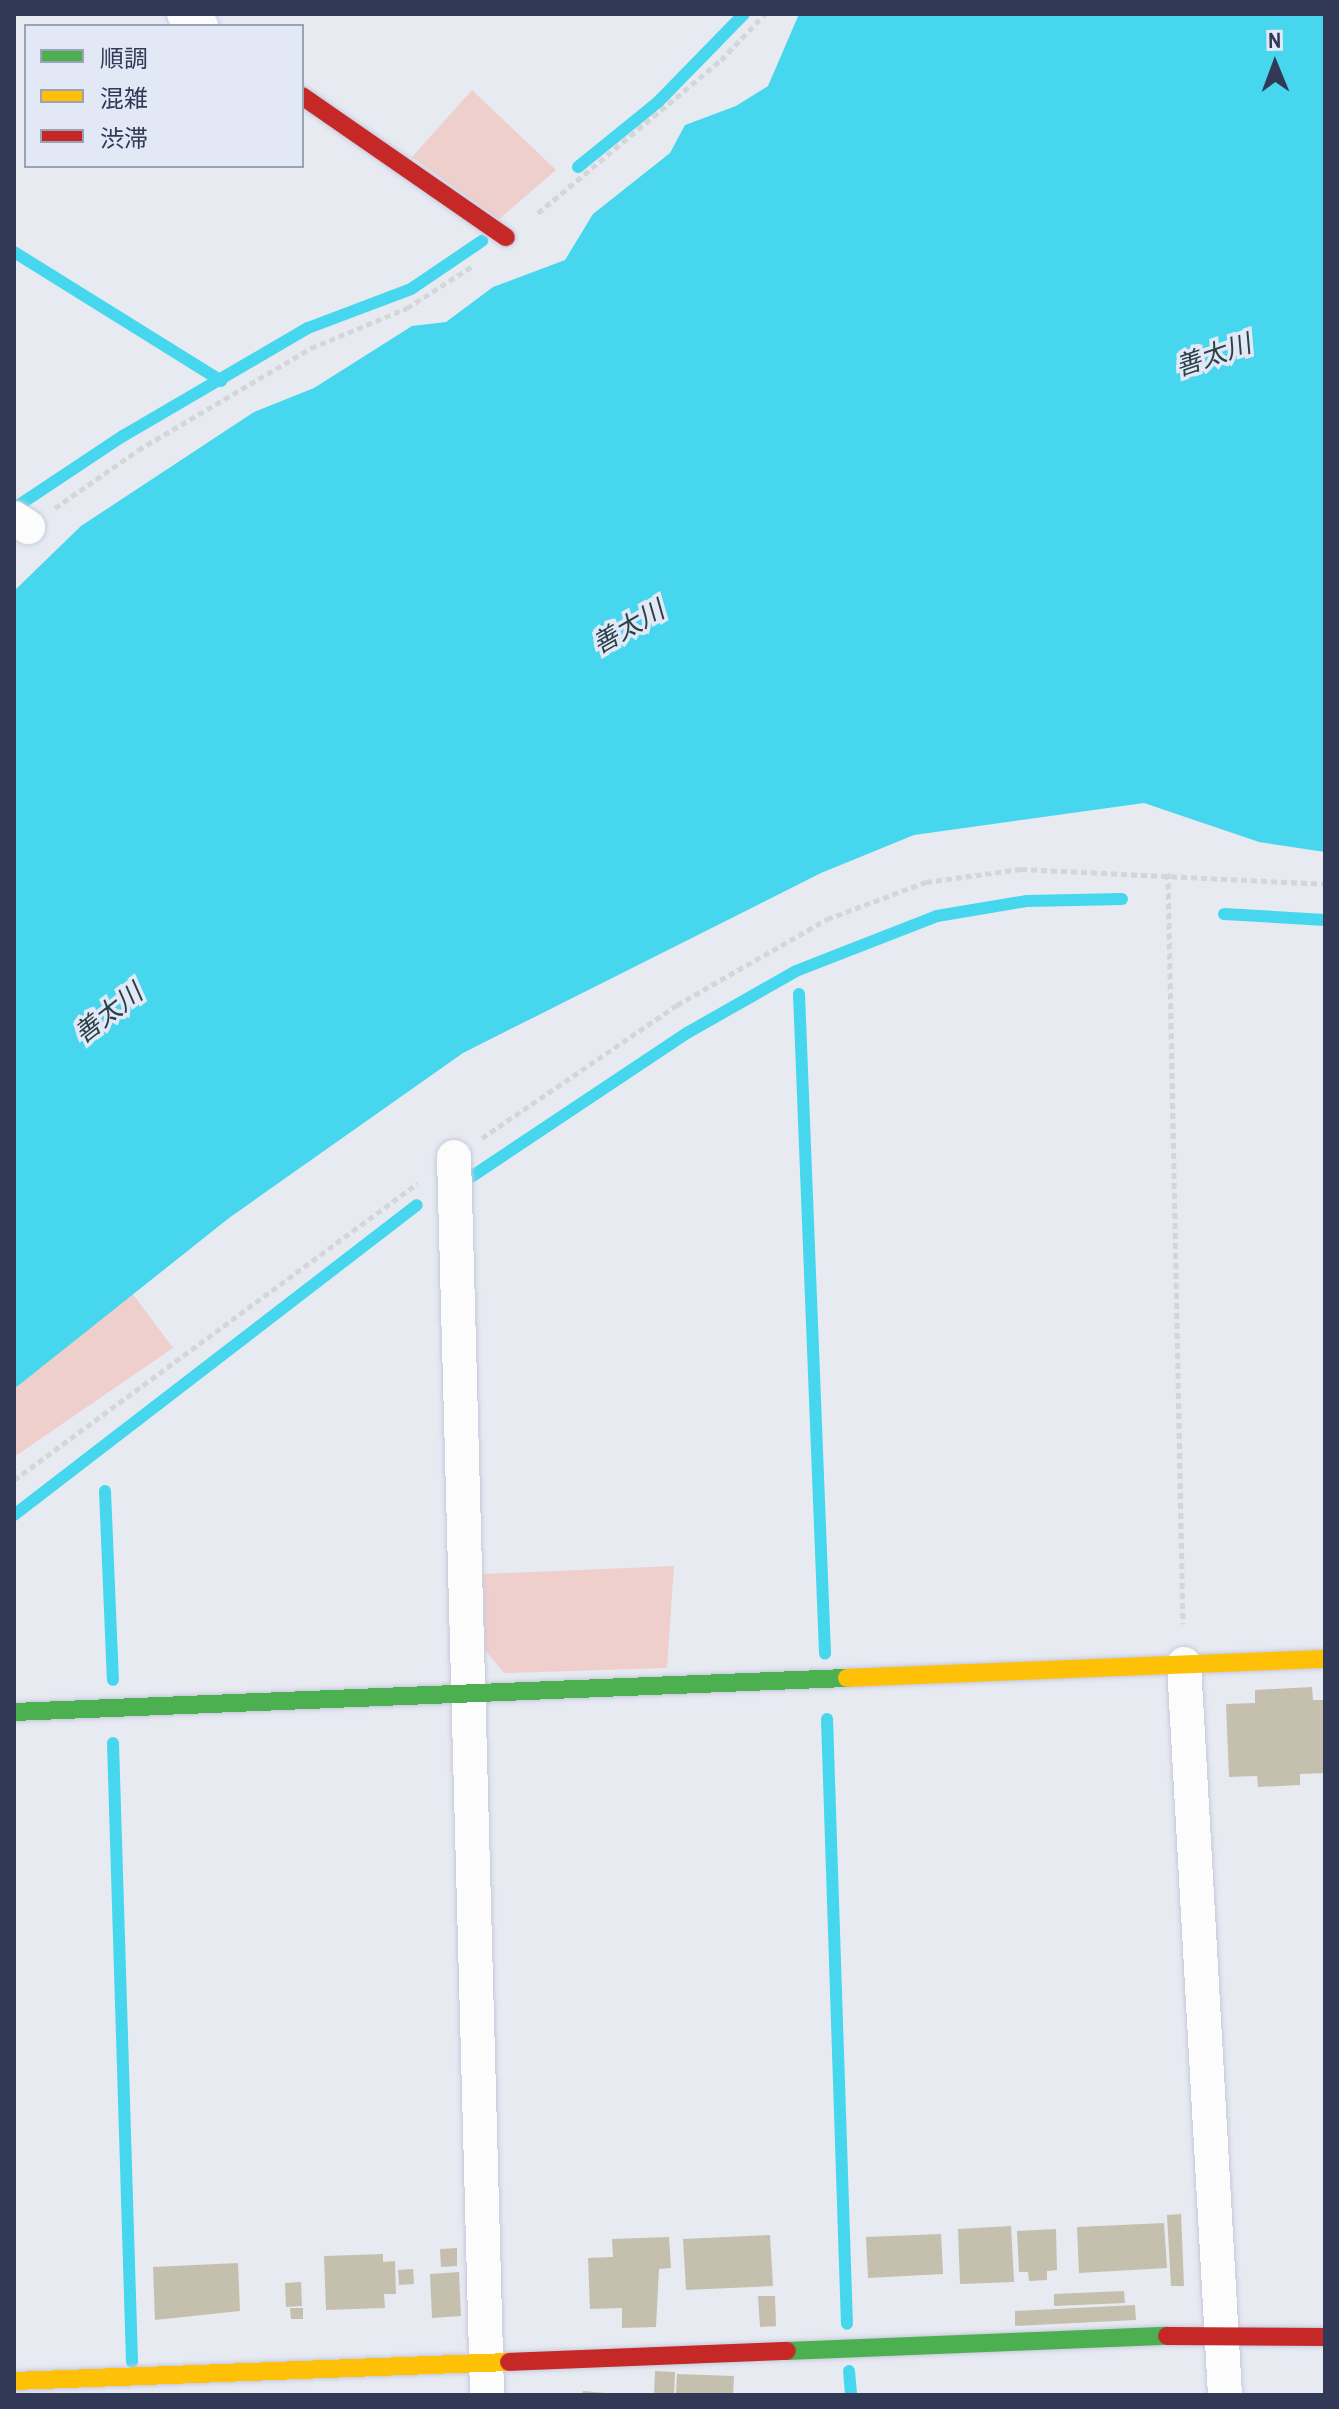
<!DOCTYPE html>
<meta charset="utf-8">
<style>
body{margin:0}
#map{position:relative;width:1339px;height:2409px;overflow:hidden;background:#e8eaf2;font-family:"Archivo Narrow","Noto Sans JP",sans-serif}
div>[style]{position:absolute}
.green>*{inset:0;background:#efcfcc}
.water>*{inset:0;background:#46d7ee}
.stream>*{height:12px;margin:-6px;padding:0 6px;transform-origin:6px;border-radius:6px;background:#46d7ee}
.building>*{inset:0;background:#c5c0ad}
.path>*{height:5px;margin-top:-2.5px;transform-origin:0;background:repeating-linear-gradient(90deg,#d4d6d9 0 6px,transparent 0 10px)}
.roads{filter:drop-shadow(0 0 2px #c5cadb) drop-shadow(0 0 2px #c5cadb)}
.street>*{height:34px;margin:-17px;padding:0 17px;transform-origin:17px;border-radius:17px;background:#fcfcfd}
.fast>*{height:18px;margin:-9px;padding:0 9px;transform-origin:9px;border-radius:9px;background:#4caf50}
.slow>*{height:18px;margin:-9px;padding:0 9px;transform-origin:9px;border-radius:9px;background:#ffc107}
.jam>*{height:18px;margin:-9px;padding:0 9px;transform-origin:9px;border-radius:9px;background:#c62828}
span{translate:-50% -50%;white-space:nowrap;text-align:center;line-height:1.15;-webkit-text-stroke:7px #e3e8f7;paint-order:stroke}
.water-label{font-size:26px;color:#284248;font-style:italic}
.frame{position:absolute;inset:0;border:16px solid #313957;pointer-events:none}
.legend{position:absolute;left:24px;top:24px;width:280px;height:144px;box-sizing:border-box;background:#e3e8f7;border:2px solid #9ca2b7;margin:0;padding:10px 14px;list-style:none;font-size:24px;color:#313957}
.legend li{display:flex;align-items:center;gap:16px;height:40px}
.legend b{width:40px;border:2px solid #9ca2b7}
.north{position:absolute;left:1235px;top:24px;width:80px;height:80px;-webkit-text-stroke:6px #e3e8f7;paint-order:stroke;rotate:359deg;font-size:22px;font-weight:700;line-height:32px;text-align:center;color:#313957}
.north::after{content:'';display:block;margin:auto;width:28px;height:36px;background:#313957;clip-path:polygon(50% 0,100% 100%,50% 72%,0 100%)}
</style>
<div id="map">
<div class="green">
<div style="clip-path:polygon(472px 90px,556px 170px,499px 219px,412px 157px)"></div>
<div style="clip-path:polygon(132px 1293px,173px 1348px,14px 1457px,14px 1389px)"></div>
<div style="clip-path:polygon(674px 1566px,667px 1668px,504px 1673px,485px 1650px,483px 1574px)"></div>
</div>
<div class="water">
<div style="clip-path:polygon(799px 14px,1325px 14px,1325px 852px,1259px 842px,1144px 803px,914px 835px,821px 873px,463px 1053px,229px 1218px,14px 1389px,14px 591px,81px 526px,254px 412px,314px 388px,412px 326px,446px 322px,493px 287px,565px 260px,593px 214px,670px 153px,685px 125px,736px 106px,768px 86px)"></div>
</div>
<div class="stream">
<div style="left:578px;top:167px;width:103px;rotate:-39.1deg"></div>
<div style="left:658px;top:102px;width:123px;rotate:-45.7deg"></div>
<div style="left:14px;top:252px;width:244px;rotate:31.9deg"></div>
<div style="left:19px;top:505px;width:125px;rotate:-33.6deg"></div>
<div style="left:123px;top:436px;width:214px;rotate:-30.3deg"></div>
<div style="left:308px;top:328px;width:110px;rotate:-20.7deg"></div>
<div style="left:411px;top:289px;width:86px;rotate:-34.1deg"></div>
<div style="left:1224px;top:914px;width:101px;rotate:3.4deg"></div>
<div style="left:799px;top:994px;width:660px;rotate:87.74deg"></div>
<div style="left:471px;top:1177px;width:260px;rotate:-33.7deg"></div>
<div style="left:687px;top:1033px;width:125px;rotate:-29.6deg"></div>
<div style="left:796px;top:971px;width:151px;rotate:-21.3deg"></div>
<div style="left:937px;top:916px;width:91px;rotate:-9.5deg"></div>
<div style="left:1027px;top:901px;width:95px;rotate:-1.2deg"></div>
<div style="left:105px;top:1491px;width:189px;rotate:87.6deg"></div>
<div style="left:14px;top:1515px;width:508px;rotate:-37.57deg"></div>
<div style="left:827px;top:1719px;width:605px;rotate:88.11deg"></div>
<div style="left:113px;top:1743px;width:619px;rotate:88.24deg"></div>
<div style="left:849px;top:2371px;width:24px;rotate:85deg"></div>
</div>
<div class="building">
<div style="clip-path:polygon(1312px 1687px,1313px 1700px,1325px 1700px,1325px 1773px,1300px 1774px,1300px 1785px,1258px 1787px,1257px 1776px,1229px 1777px,1226px 1704px,1255px 1703px,1255px 1690px)"></div>
<div style="clip-path:polygon(1181px 2214px,1184px 2286px,1171px 2286px,1167px 2215px)"></div>
<div style="clip-path:polygon(1164px 2223px,1167px 2268px,1079px 2273px,1077px 2227px)"></div>
<div style="clip-path:polygon(1011px 2226px,1014px 2282px,960px 2284px,958px 2229px)"></div>
<div style="clip-path:polygon(1056px 2229px,1057px 2270px,1047px 2271px,1047px 2280px,1029px 2281px,1028px 2272px,1019px 2272px,1017px 2231px)"></div>
<div style="clip-path:polygon(941px 2234px,943px 2274px,868px 2278px,866px 2237px)"></div>
<div style="clip-path:polygon(770px 2235px,773px 2286px,686px 2290px,683px 2239px)"></div>
<div style="clip-path:polygon(669px 2237px,671px 2268px,659px 2269px,656px 2327px,622px 2328px,622px 2308px,590px 2309px,588px 2258px,613px 2257px,612px 2239px)"></div>
<div style="clip-path:polygon(457px 2248px,457px 2266px,441px 2267px,440px 2249px)"></div>
<div style="clip-path:polygon(383px 2254px,383px 2262px,395px 2261px,396px 2294px,384px 2294px,385px 2308px,326px 2310px,324px 2256px)"></div>
<div style="clip-path:polygon(238px 2263px,240px 2311px,155px 2320px,153px 2267px)"></div>
<div style="clip-path:polygon(413px 2269px,414px 2284px,399px 2285px,398px 2270px)"></div>
<div style="clip-path:polygon(459px 2272px,461px 2316px,432px 2318px,430px 2274px)"></div>
<div style="clip-path:polygon(301px 2282px,302px 2306px,286px 2307px,285px 2283px)"></div>
<div style="clip-path:polygon(1124px 2291px,1125px 2303px,1054px 2306px,1054px 2294px)"></div>
<div style="clip-path:polygon(758px 2296px,775px 2296px,776px 2326px,760px 2327px)"></div>
<div style="clip-path:polygon(1135px 2305px,1136px 2320px,1015px 2326px,1015px 2311px)"></div>
<div style="clip-path:polygon(290px 2308px,303px 2308px,303px 2319px,291px 2319px)"></div>
<div style="clip-path:polygon(655px 2371px,675px 2372px,674px 2395px,654px 2395px)"></div>
<div style="clip-path:polygon(677px 2374px,734px 2376px,733px 2395px,676px 2395px)"></div>
<div style="clip-path:polygon(583px 2391px,605px 2393px,605px 2395px,582px 2395px)"></div>
</div>
<div class="path">
<div style="left:538px;top:213px;width:239px;rotate:-39.9deg"></div>
<div style="left:721px;top:60px;width:64px;rotate:-46.3deg"></div>
<div style="left:55px;top:508px;width:101px;rotate:-34.9deg"></div>
<div style="left:138px;top:450px;width:201px;rotate:-30.5deg"></div>
<div style="left:311px;top:348px;width:104px;rotate:-22.6deg"></div>
<div style="left:407px;top:308px;width:80px;rotate:-32.7deg"></div>
<div style="left:1168px;top:873px;width:751px;rotate:88.86deg"></div>
<div style="left:482px;top:1138px;width:236px;rotate:-34.3deg"></div>
<div style="left:677px;top:1005px;width:173px;rotate:-29.8deg"></div>
<div style="left:827px;top:919px;width:106px;rotate:-20.5deg"></div>
<div style="left:926px;top:882px;width:96px;rotate:-7.8deg"></div>
<div style="left:1021px;top:869px;width:304px;rotate:2.8deg"></div>
<div style="left:14px;top:1480px;width:501px;rotate:-36.32deg"></div>
</div>
<div class="roads">
<div class="street">
<div style="left:184px;top:14px;width:21px;rotate:35deg"></div>
<div style="left:14px;top:518px;width:17px;rotate:33deg"></div>
<div style="left:454px;top:1157px;width:1238px;rotate:88.47deg"></div>
<div style="left:1184px;top:1664px;width:732px;rotate:86.79deg"></div>
</div>
<div class="fast">
<div style="left:14px;top:1712px;width:834px;rotate:-2.34deg"></div>
<div style="left:787px;top:2351px;width:380px;rotate:-2.3deg"></div>
</div>
<div class="slow">
<div style="left:847px;top:1678px;width:478px;rotate:-2.3deg"></div>
<div style="left:14px;top:2381px;width:495px;rotate:-2.2deg"></div>
</div>
<div class="jam">
<div style="left:302px;top:96px;width:248px;rotate:34.7deg"></div>
<div style="left:1167px;top:2336px;width:158px;rotate:0.4deg"></div>
<div style="left:509px;top:2362px;width:278px;rotate:-2.3deg"></div>
</div>
</div>
<div class="water-label">
<span style="left:1213px;top:355px;rotate:-19deg">善太川</span>
<span style="left:628px;top:627px;rotate:-30deg">善太川</span>
<span style="left:108px;top:1013px;rotate:-38deg">善太川</span>
</div>
<div class="frame"></div>
<ul class="legend">
<li><b style="height:10px;background:#4caf50"></b>順調</li>
<li><b style="height:10px;background:#ffc107"></b>混雑</li>
<li><b style="height:10px;background:#c62828"></b>渋滞</li>
</ul>
<div class="north">N</div>
</div>
